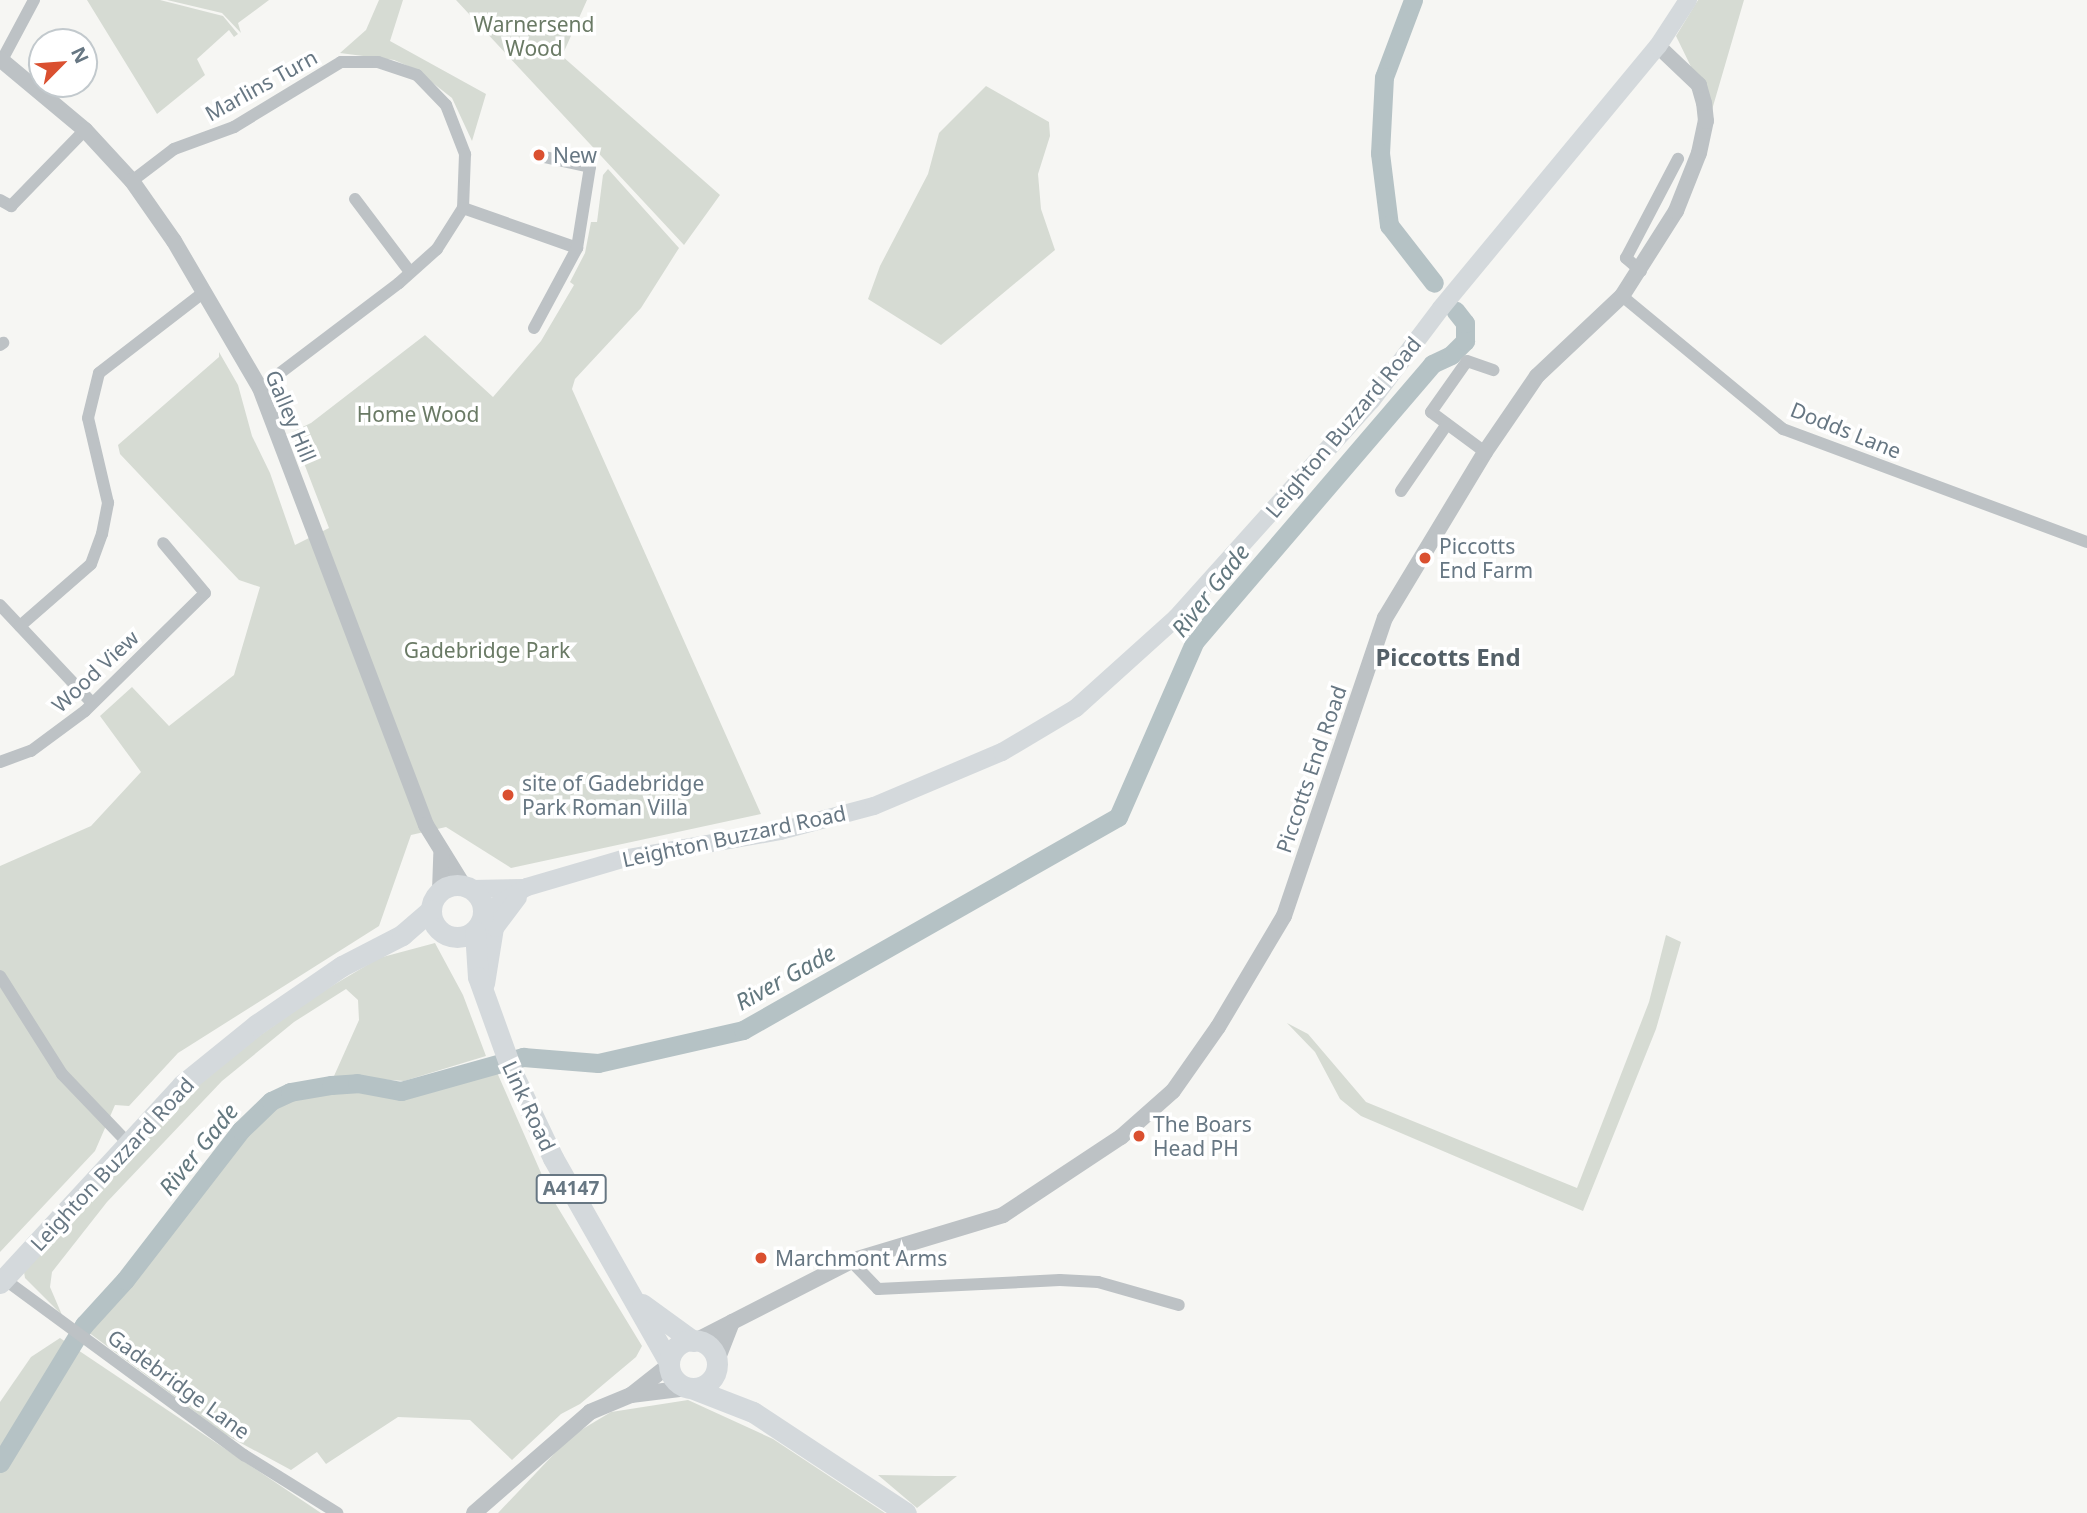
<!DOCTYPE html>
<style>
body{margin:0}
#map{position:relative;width:2087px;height:1513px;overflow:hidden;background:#f6f6f3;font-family:"Noto Sans",sans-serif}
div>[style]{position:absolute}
.green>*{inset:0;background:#d6dbd3}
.river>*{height:19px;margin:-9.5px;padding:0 9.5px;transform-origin:9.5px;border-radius:9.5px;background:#b5c2c5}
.minor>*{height:12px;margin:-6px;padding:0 6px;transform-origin:6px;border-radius:6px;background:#bdc2c5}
.tertiary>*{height:16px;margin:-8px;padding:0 8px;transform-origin:8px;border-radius:8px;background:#bdc2c5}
.secondary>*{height:18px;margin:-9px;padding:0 9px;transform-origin:9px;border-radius:9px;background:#d4d9dc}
.primary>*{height:21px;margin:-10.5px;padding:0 10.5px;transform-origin:10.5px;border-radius:10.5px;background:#d4d9dc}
.primary>.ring{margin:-10.5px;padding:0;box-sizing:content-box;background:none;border:21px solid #d4d9dc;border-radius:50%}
.dots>*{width:19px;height:19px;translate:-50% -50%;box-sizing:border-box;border:4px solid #fff;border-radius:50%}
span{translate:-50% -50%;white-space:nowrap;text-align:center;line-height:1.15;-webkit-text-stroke:7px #fff;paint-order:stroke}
.shield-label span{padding:2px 5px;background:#fff;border:2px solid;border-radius:5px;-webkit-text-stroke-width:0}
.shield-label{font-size:19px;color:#677783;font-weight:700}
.park-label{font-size:21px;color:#6a7a65}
.street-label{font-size:21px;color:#677783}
.poi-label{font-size:21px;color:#677783}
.left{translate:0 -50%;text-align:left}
.water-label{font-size:23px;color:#63787f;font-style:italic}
.quarter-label{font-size:24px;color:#546068;font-weight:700}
.north{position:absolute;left:28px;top:28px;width:70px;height:70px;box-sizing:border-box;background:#fff;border:2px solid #c2c9cd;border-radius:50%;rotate:65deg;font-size:19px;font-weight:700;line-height:28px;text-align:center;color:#677783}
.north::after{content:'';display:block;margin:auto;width:24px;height:32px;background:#da5030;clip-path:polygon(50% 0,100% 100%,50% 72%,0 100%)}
</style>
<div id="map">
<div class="green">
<div style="clip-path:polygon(87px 0,160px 0,223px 16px,238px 34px,234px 37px,229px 30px,197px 59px,205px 75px,157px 114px)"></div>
<div style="clip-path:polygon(167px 0,269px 0,238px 23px,241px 33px,222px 13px)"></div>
<div style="clip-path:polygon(379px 0,403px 0,390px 41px,486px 94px,472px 141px,452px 98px,415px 69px,394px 60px,340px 53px,366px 30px)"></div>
<div style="clip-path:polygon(456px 0,587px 0,562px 56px,720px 195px,684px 245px)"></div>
<div style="clip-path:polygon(1698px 0,1744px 0,1709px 120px,1696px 77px,1676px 36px)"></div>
<div style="clip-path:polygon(986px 86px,1049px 122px,1050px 136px,1038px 174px,1041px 209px,1055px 250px,941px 345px,868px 299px,880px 266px,928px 174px,939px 133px)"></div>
<div style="clip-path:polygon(608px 169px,679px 248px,641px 308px,575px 379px,572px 389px,761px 814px,511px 868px,446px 827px,411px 835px,379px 926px,178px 1053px,129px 1106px,115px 1105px,95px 1151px,0 1252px,0 866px,91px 826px,141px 772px,100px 716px,132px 687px,169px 726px,234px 675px,260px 587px,239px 580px,120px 454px,118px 445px,219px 357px,219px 352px,238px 385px,252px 436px,270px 473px,295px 545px,329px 528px,292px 432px,311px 423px,425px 335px,493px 397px,541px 341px,574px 285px,570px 282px,585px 253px,591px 222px,597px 222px,603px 175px)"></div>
<div style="clip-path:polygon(1666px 935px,1681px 942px,1656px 1029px,1583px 1211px,1361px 1116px,1340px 1099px,1315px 1052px,1287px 1023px,1308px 1034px,1366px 1102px,1577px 1188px,1649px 1002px)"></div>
<div style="clip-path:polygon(435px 943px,463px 995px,486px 1056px,404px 1081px,334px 1076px,359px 1020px,358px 1000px,346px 989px,294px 1022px,222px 1081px,107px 1202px,52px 1272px,50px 1287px,62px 1315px,25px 1278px,24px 1272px,134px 1143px,214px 1068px,320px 993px,379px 958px)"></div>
<div style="clip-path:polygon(492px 1061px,552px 1198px,642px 1346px,636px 1357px,580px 1404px,561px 1414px,512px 1460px,470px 1420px,398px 1417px,326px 1464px,317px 1452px,291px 1470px,226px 1435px,84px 1329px,111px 1303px,239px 1137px,269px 1109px,313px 1092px,351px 1089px,394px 1099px,410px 1097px,494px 1067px)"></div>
<div style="clip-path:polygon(60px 1338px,321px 1513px,0 1513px,0 1402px,31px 1357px)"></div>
<div style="clip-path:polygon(688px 1400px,773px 1439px,885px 1513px,498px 1513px,571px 1436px,611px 1412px)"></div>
<div style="clip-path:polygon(878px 1475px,936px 1476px,957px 1476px,917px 1508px)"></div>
</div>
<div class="river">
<div style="left:1413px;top:0;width:82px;rotate:110.6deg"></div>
<div style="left:1384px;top:77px;width:76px;rotate:93deg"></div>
<div style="left:1380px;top:153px;width:73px;rotate:82.9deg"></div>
<div style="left:1389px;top:225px;width:73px;rotate:52.2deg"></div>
<div style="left:0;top:1463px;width:162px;rotate:-58.7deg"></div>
<div style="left:84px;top:1325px;width:61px;rotate:-47.7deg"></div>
<div style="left:125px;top:1280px;width:190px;rotate:-52.3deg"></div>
<div style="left:241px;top:1130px;width:42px;rotate:-44deg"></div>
<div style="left:271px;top:1101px;width:21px;rotate:-25deg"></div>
<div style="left:290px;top:1092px;width:42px;rotate:-9.7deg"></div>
<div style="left:331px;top:1085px;width:26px;rotate:-4deg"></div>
<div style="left:357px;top:1083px;width:45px;rotate:10.3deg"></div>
<div style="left:401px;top:1091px;width:127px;rotate:-15.6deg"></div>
<div style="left:523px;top:1057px;width:75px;rotate:4.6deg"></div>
<div style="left:598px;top:1063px;width:149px;rotate:-12.8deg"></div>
<div style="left:743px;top:1030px;width:431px;rotate:-29.6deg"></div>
<div style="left:1118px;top:817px;width:192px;rotate:-66.4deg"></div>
<div style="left:1195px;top:641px;width:365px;rotate:-49.4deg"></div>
<div style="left:1432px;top:364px;width:21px;rotate:-25deg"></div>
<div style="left:1451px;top:355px;width:20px;rotate:-45deg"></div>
<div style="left:1465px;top:341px;width:18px;rotate:-90deg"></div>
<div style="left:1465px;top:323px;width:16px;rotate:-128deg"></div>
</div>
<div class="minor">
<div style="left:2px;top:60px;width:68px;rotate:-61.9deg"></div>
<div style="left:132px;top:181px;width:53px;rotate:-37.3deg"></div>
<div style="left:174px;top:149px;width:64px;rotate:-20.1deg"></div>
<div style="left:234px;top:127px;width:125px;rotate:-31.3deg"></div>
<div style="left:341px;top:62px;width:37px"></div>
<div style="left:378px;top:62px;width:41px;rotate:18.4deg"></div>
<div style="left:417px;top:75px;width:42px;rotate:46deg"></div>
<div style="left:446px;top:105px;width:53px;rotate:68.8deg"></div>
<div style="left:465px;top:154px;width:54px;rotate:92.1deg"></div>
<div style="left:463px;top:208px;width:49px;rotate:122.4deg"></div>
<div style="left:437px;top:249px;width:51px;rotate:138.2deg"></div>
<div style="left:399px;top:283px;width:174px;rotate:142.9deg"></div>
<div style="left:355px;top:199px;width:91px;rotate:53deg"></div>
<div style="left:0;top:200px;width:13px;rotate:29deg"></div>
<div style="left:11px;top:206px;width:106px;rotate:-45.8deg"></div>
<div style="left:463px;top:208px;width:121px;rotate:19.3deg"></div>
<div style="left:1641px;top:271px;width:20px;rotate:-139deg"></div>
<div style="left:1626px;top:258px;width:112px;rotate:-62.3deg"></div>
<div style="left:1622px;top:296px;width:209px;rotate:39.6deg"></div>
<div style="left:1783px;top:429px;width:324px;rotate:20.4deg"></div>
<div style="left:534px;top:328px;width:91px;rotate:-61.7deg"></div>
<div style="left:577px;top:248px;width:82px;rotate:-80.9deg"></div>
<div style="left:590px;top:167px;width:46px;rotate:-167.5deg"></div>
<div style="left:0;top:345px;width:4px;rotate:-34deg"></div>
<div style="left:1485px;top:452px;width:67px;rotate:-143.5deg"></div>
<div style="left:1431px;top:412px;width:62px;rotate:-54.8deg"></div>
<div style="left:1467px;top:361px;width:28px;rotate:19deg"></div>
<div style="left:1401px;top:491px;width:81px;rotate:-55.5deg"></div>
<div style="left:0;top:605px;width:133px;rotate:46.8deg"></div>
<div style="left:20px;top:626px;width:94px;rotate:-41.1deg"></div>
<div style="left:91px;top:564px;width:32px;rotate:-70deg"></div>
<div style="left:102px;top:534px;width:32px;rotate:-79deg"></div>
<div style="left:108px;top:503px;width:87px;rotate:-103.2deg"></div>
<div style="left:88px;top:418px;width:46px;rotate:-76.3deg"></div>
<div style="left:99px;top:373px;width:133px;rotate:-37.6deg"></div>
<div style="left:0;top:762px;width:33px;rotate:-20deg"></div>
<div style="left:31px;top:751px;width:67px;rotate:-36.5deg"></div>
<div style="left:85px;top:711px;width:168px;rotate:-44.5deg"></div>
<div style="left:205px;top:593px;width:65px;rotate:-130deg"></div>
<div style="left:0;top:976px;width:116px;rotate:57.7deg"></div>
<div style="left:62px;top:1074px;width:94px;rotate:46.3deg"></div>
<div style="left:851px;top:1261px;width:39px;rotate:46deg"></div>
<div style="left:878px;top:1289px;width:182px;rotate:-2.8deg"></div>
<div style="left:1060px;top:1280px;width:38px;rotate:3deg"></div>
<div style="left:1098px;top:1282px;width:84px;rotate:15.9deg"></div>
<div style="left:4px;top:1279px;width:298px;rotate:36.3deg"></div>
<div style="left:244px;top:1455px;width:110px;rotate:31.9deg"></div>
</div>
<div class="tertiary">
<div style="left:0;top:59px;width:111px;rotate:39.9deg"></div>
<div style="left:85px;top:130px;width:69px;rotate:47.3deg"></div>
<div style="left:132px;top:181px;width:73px;rotate:55deg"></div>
<div style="left:174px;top:241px;width:170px;rotate:59.7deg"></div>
<div style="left:260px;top:388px;width:467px;rotate:69.2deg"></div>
<div style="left:426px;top:825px;width:70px;rotate:58.3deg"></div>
<div style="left:440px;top:891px;width:37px;rotate:-88deg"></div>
<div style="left:695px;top:1341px;width:175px;rotate:-27.1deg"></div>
<div style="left:851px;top:1261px;width:159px;rotate:-16.8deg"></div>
<div style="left:1003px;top:1215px;width:141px;rotate:-33.5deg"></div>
<div style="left:1121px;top:1137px;width:69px;rotate:-41.5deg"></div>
<div style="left:1173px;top:1091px;width:78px;rotate:-54.9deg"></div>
<div style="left:1218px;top:1027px;width:129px;rotate:-59.3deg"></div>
<div style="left:1284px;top:916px;width:315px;rotate:-71.3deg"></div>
<div style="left:1385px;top:618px;width:194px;rotate:-58.9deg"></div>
<div style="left:1485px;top:452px;width:92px;rotate:-55.6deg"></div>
<div style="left:1537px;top:376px;width:117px;rotate:-43.3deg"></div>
<div style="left:1622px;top:296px;width:101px;rotate:-57.6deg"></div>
<div style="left:1676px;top:211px;width:62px;rotate:-68.4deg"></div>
<div style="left:1699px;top:153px;width:33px;rotate:-78deg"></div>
<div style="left:1706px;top:121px;width:18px;rotate:-96deg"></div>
<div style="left:1704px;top:103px;width:19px;rotate:-106deg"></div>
<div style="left:1699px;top:85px;width:57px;rotate:-136.4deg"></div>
<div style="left:716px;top:1363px;width:44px;rotate:-68.7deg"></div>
<div style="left:631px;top:1395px;width:57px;rotate:-7deg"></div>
<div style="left:474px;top:1513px;width:154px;rotate:-41deg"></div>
<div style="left:590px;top:1412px;width:44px;rotate:-22.5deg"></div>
<div style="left:631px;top:1395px;width:48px;rotate:-38.3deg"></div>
</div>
<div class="secondary">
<div style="left:472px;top:889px;width:52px;rotate:-1.1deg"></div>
<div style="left:484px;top:913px;width:50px;rotate:-31.2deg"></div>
<div style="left:527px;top:887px;width:99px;rotate:-16.4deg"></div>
<div style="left:622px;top:859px;width:160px;rotate:-10deg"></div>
<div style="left:780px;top:831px;width:97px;rotate:-14.9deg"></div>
<div style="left:874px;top:806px;width:139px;rotate:-22.9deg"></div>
<div style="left:1002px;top:752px;width:86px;rotate:-30.7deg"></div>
<div style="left:1076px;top:708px;width:135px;rotate:-42deg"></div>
<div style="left:1176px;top:618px;width:292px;rotate:-48.1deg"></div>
<div style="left:1371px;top:401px;width:116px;rotate:-53deg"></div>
<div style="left:1441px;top:308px;width:340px;rotate:-50.4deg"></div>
<div style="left:1658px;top:46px;width:55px;rotate:-56.9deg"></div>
<div style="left:486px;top:984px;width:57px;rotate:-80.9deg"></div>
<div style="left:495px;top:928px;width:38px;rotate:-53deg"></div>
</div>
<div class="primary">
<div class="ring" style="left:431px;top:885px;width:31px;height:31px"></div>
<div style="left:475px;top:931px;width:46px;rotate:86.3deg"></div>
<div style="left:478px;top:977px;width:103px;rotate:70.2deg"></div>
<div style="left:513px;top:1074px;width:93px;rotate:64.5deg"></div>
<div style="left:553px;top:1158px;width:235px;rotate:60.4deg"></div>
<div style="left:0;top:1283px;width:269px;rotate:-47.4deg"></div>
<div style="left:182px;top:1085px;width:95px;rotate:-39deg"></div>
<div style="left:256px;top:1025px;width:104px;rotate:-34.5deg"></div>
<div style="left:342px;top:966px;width:68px;rotate:-27.3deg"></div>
<div style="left:402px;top:935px;width:38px;rotate:-41deg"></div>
<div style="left:642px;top:1304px;width:63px;rotate:36deg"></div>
<div class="ring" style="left:669px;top:1340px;width:27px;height:27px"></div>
<div style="left:691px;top:1388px;width:66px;rotate:21.2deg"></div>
<div style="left:753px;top:1412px;width:183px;rotate:33.4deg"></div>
</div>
<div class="dots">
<div style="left:539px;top:155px;background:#da5030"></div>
<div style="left:1425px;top:558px;background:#da5030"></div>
<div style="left:508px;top:795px;background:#da5030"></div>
<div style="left:1139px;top:1136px;background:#da5030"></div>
<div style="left:761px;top:1258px;background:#da5030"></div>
</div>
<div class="shield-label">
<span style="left:571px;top:1189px">A4147</span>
</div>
<div class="park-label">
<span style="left:534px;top:36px">Warnersend<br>Wood</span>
<span style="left:418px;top:414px">Home Wood</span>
<span style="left:487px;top:650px">Gadebridge Park</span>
</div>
<div class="street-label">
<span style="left:261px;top:85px;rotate:-29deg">Marlins Turn</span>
<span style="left:291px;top:416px;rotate:67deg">Galley Hill</span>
<span style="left:1343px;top:427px;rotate:-50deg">Leighton Buzzard Road</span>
<span style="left:1846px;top:430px;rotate:22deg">Dodds Lane</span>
<span style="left:95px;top:671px;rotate:-43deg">Wood View</span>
<span style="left:1311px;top:769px;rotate:-71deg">Piccotts End Road</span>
<span style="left:734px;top:836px;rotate:-12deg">Leighton Buzzard Road</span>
<span style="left:529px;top:1106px;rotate:65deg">Link Road</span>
<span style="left:112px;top:1164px;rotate:-47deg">Leighton Buzzard Road</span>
<span style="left:179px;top:1384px;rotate:36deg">Gadebridge Lane</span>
</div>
<div class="poi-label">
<span class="left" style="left:553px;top:155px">New</span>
<span class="left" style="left:1439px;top:558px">Piccotts<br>End Farm</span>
<span class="left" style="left:522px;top:795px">site of Gadebridge<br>Park Roman Villa</span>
<span class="left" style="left:1153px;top:1136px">The Boars<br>Head PH</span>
<span class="left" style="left:775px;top:1258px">Marchmont Arms</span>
</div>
<div class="water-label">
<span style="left:1210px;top:590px;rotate:-52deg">River Gade</span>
<span style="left:785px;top:977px;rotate:-29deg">River Gade</span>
<span style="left:198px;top:1149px;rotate:-51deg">River Gade</span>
</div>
<div class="quarter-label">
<span style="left:1448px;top:657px">Piccotts End</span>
</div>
<div class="north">N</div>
</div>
